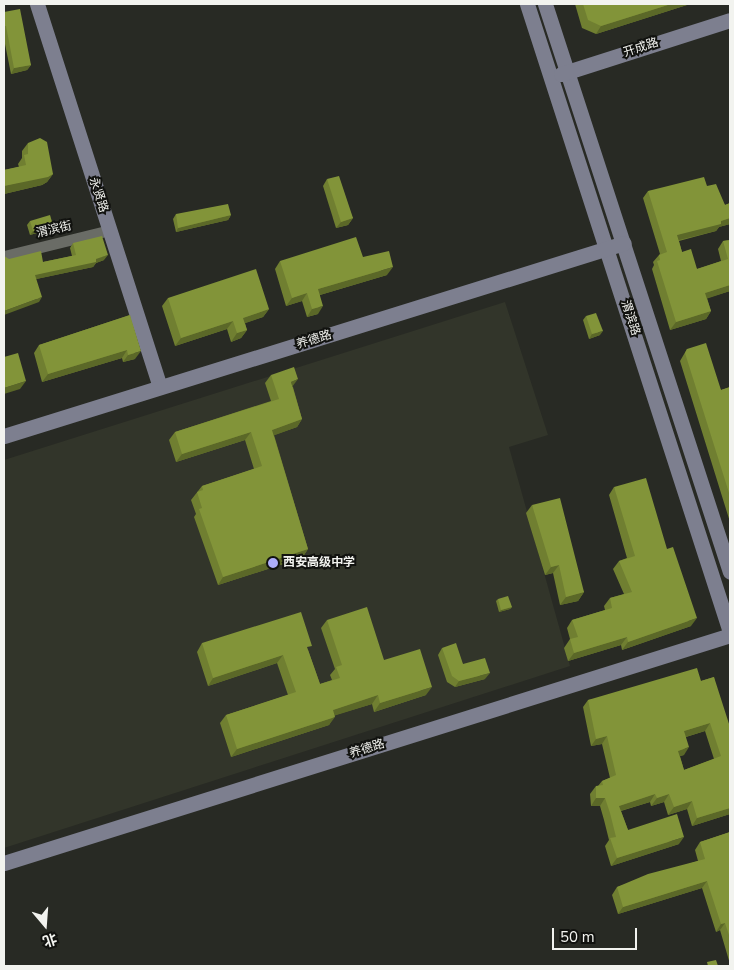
<!DOCTYPE html>
<meta charset="utf-8">
<style>
body{margin:0}
#map{position:relative;width:734px;height:970px;overflow:hidden;background:#282a24;font-family:"Nunito Sans","Noto Sans SC",sans-serif}
div>[style]{position:absolute}
.built>*{inset:0;background:#32352a}
.street>*{height:11px;margin:-5.5px;padding:0 5.5px;transform-origin:5.5px;border-radius:5.5px;background:#6a6c66}
.secondary>*{height:15px;margin:-7.5px;padding:0 7.5px;transform-origin:7.5px;border-radius:7.5px;background:#7d7f8f}
.wall>*{inset:0;background:#707f31}
.shaded-wall>*{inset:0;background:#5b6828}
.building>*{inset:0;background:#829439}
.dots>*{width:14px;height:14px;translate:-50% -50%;box-sizing:border-box;border:2px solid #11120f;border-radius:50%}
span{translate:-50% -50%;white-space:nowrap;text-align:center;line-height:1.15;-webkit-text-stroke:4px #11120f;paint-order:stroke}
.street-label{font-size:12px;color:#f2f3ef}
.poi-label{font-size:12px;color:#f2f3ef;font-weight:700}
.left{translate:0 -50%;text-align:left}
.frame{position:absolute;inset:0;border:5px solid #f2f3ef;pointer-events:none}
.north{position:absolute;left:20px;top:900px;width:50px;height:50px;-webkit-text-stroke:4px #11120f;paint-order:stroke;rotate:162deg;font-size:14px;font-weight:700;line-height:20px;text-align:center;color:#f2f3ef}
.north::after{content:'';display:block;margin:auto;width:18px;height:22px;background:#f2f3ef;clip-path:polygon(50% 0,100% 100%,50% 72%,0 100%)}
.scale{position:absolute;left:552px;top:928px;width:85px;height:22px;box-sizing:border-box;border:2px solid #f2f3ef;border-top:0;padding-left:6px;font-size:15px;line-height:18px;white-space:nowrap;color:#f2f3ef;-webkit-text-stroke:4px #11120f;paint-order:stroke}
</style>
<div id="map">
<div class="built">
<div style="clip-path:polygon(505px 302px,548px 435px,509px 447px,570px 666px,4px 848px,4px 460px)"></div>
</div>
<div class="street">
<div style="left:4px;top:256px;width:109px;rotate:-13.8deg"></div>
</div>
<div class="secondary">
<div style="left:37px;top:4px;width:402px;rotate:72.2deg"></div>
<div style="left:527px;top:4px;width:660px;rotate:72.09deg"></div>
<div style="left:545px;top:4px;width:597px;rotate:71.96deg"></div>
<div style="left:561px;top:74px;width:177px;rotate:-17.7deg"></div>
<div style="left:4px;top:436px;width:649px;rotate:-17.29deg"></div>
<div style="left:4px;top:863px;width:761px;rotate:-17.43deg"></div>
</div>
<div class="wall">
<div style="clip-path:polygon(575px 4px,690px 4px,596px 34px,582px 28px)"></div>
<div style="clip-path:polygon(4px 12px,31px 65px,27px 70px,11px 74px,4px 39px)"></div>
<div style="clip-path:polygon(28px 143px,53px 174px,47px 182px,42px 185px,4px 194px,4px 170px,19px 167px,18px 164px,22px 158px,22px 151px)"></div>
<div style="clip-path:polygon(327px 179px,353px 218px,348px 225px,336px 228px,323px 186px)"></div>
<div style="clip-path:polygon(707px 186px,725px 205px,730px 203px,730px 224px,719px 227px,716px 231px,679px 241px,682px 252px,697px 269px,721px 261px,718px 249px,723px 241px,730px 240px,730px 291px,707px 298px,711px 311px,706px 319px,670px 330px,652px 269px,654px 265px,653px 262px,659px 255px,660px 254px,643px 198px,648px 191px)"></div>
<div style="clip-path:polygon(176px 214px,231px 215px,228px 220px,176px 232px,173px 219px)"></div>
<div style="clip-path:polygon(30px 221px,50px 229px,30px 235px,27px 225px)"></div>
<div style="clip-path:polygon(73px 243px,104px 260px,96px 263px,93px 267px,36px 279px,39px 302px,9px 259px,43px 262px,72px 256px,70px 248px)"></div>
<div style="clip-path:polygon(363px 257px,387px 275px,320px 295px,318px 314px,307px 317px,302px 301px,286px 306px,275px 269px,280px 261px)"></div>
<div style="clip-path:polygon(168px 298px,269px 309px,263px 317px,245px 323px,247px 330px,241px 338px,231px 342px,227px 329px,175px 346px,162px 306px)"></div>
<div style="clip-path:polygon(130px 315px,135px 359px,123px 362px,122px 358px,42px 382px,34px 353px,39px 345px)"></div>
<div style="clip-path:polygon(586px 316px,600px 335px,589px 339px,583px 320px)"></div>
<div style="clip-path:polygon(687px 349px,721px 390px,730px 387px,730px 522px,680px 361px)"></div>
<div style="clip-path:polygon(271px 375px,293px 387px,302px 419px,297px 427px,274px 435px,308px 549px,302px 558px,218px 585px,194px 517px,196px 514px,191px 500px,202px 486px,254px 469px,245px 440px,176px 462px,169px 440px,175px 432px,271px 401px,265px 383px)"></div>
<div style="clip-path:polygon(614px 487px,691px 626px,622px 650px,621px 645px,568px 661px,564px 648px,570px 639px,567px 628px,572px 620px,605px 610px,604px 606px,610px 598px,624px 594px,613px 569px,619px 561px,627px 558px,609px 495px)"></div>
<div style="clip-path:polygon(532px 505px,584px 592px,578px 601px,560px 605px,553px 573px,545px 575px,526px 513px)"></div>
<div style="clip-path:polygon(498px 599px,512px 607px,510px 609px,499px 612px,496px 601px)"></div>
<div style="clip-path:polygon(327px 620px,384px 660px,426px 695px,374px 712px,372px 704px,335px 715px,329px 725px,231px 757px,220px 723px,226px 715px,288px 695px,277px 663px,208px 686px,197px 652px,202px 643px,308px 650px,320px 684px,332px 680px,330px 675px,335px 669px,321px 628px)"></div>
<div style="clip-path:polygon(442px 648px,463px 664px,485px 679px,455px 687px,447px 682px,438px 655px)"></div>
<div style="clip-path:polygon(evenodd,714px 677px,730px 814px,692px 826px,687px 809px,668px 815px,664px 802px,651px 806px,650px 802px,621px 811px,628px 830px,679px 844px,611px 866px,605px 846px,609px 840px,604px 820px,600px 806px,591px 806px,590px 794px,596px 786px,598px 786px,602px 781px,610px 778px,602px 744px,591px 746px,583px 707px,588px 700px,701px 681px,714px 677px,705px 731px,714px 759px,684px 770px,680px 756px,684px 755px,686px 737px,705px 731px)"></div>
<div style="clip-path:polygon(730px 832px,730px 964px,720px 930px,716px 932px,702px 888px,618px 914px,612px 895px,617px 887px,698px 861px,695px 850px,700px 842px)"></div>
</div>
<div class="shaded-wall">
<div style="clip-path:polygon(671px 4px,690px 4px,596px 34px,601px 26px)"></div>
<div style="clip-path:polygon(31px 65px,27px 70px,11px 74px,14px 68px)"></div>
<div style="clip-path:polygon(53px 174px,47px 182px,42px 185px,4px 194px,4px 186px)"></div>
<div style="clip-path:polygon(231px 215px,228px 220px,176px 232px,178px 228px)"></div>
<div style="clip-path:polygon(353px 218px,348px 225px,336px 228px,341px 222px)"></div>
<div style="clip-path:polygon(730px 218px,730px 224px,719px 227px,716px 231px,671px 242px,677px 235px)"></div>
<div style="clip-path:polygon(53px 225px,50px 229px,30px 235px,33px 231px)"></div>
<div style="clip-path:polygon(108px 255px,104px 260px,96px 263px,93px 267px,32px 280px,35px 275px)"></div>
<div style="clip-path:polygon(393px 267px,387px 275px,313px 297px,318px 289px)"></div>
<div style="clip-path:polygon(730px 285px,730px 291px,700px 301px,705px 293px)"></div>
<div style="clip-path:polygon(307px 293px,302px 301px,286px 306px,292px 298px)"></div>
<div style="clip-path:polygon(42px 297px,39px 302px,4px 315px,4px 311px)"></div>
<div style="clip-path:polygon(323px 306px,318px 314px,307px 317px,312px 309px)"></div>
<div style="clip-path:polygon(269px 309px,263px 317px,237px 326px,243px 318px)"></div>
<div style="clip-path:polygon(711px 311px,706px 319px,670px 330px,676px 322px)"></div>
<div style="clip-path:polygon(233px 321px,227px 329px,175px 346px,181px 338px)"></div>
<div style="clip-path:polygon(247px 330px,241px 338px,231px 342px,237px 333px)"></div>
<div style="clip-path:polygon(603px 331px,600px 335px,589px 339px,592px 334px)"></div>
<div style="clip-path:polygon(127px 350px,122px 358px,42px 382px,48px 374px)"></div>
<div style="clip-path:polygon(141px 351px,135px 359px,123px 362px,128px 355px)"></div>
<div style="clip-path:polygon(298px 379px,292px 387px,291px 382px)"></div>
<div style="clip-path:polygon(26px 381px,20px 389px,4px 394px,4px 388px)"></div>
<div style="clip-path:polygon(302px 419px,297px 427px,267px 438px,272px 430px)"></div>
<div style="clip-path:polygon(251px 432px,245px 440px,176px 462px,182px 454px)"></div>
<div style="clip-path:polygon(308px 549px,302px 558px,218px 585px,223px 577px)"></div>
<div style="clip-path:polygon(559px 565px,553px 573px,545px 575px,551px 567px)"></div>
<div style="clip-path:polygon(584px 592px,578px 601px,560px 605px,566px 597px)"></div>
<div style="clip-path:polygon(512px 607px,510px 609px,499px 612px,501px 610px)"></div>
<div style="clip-path:polygon(697px 618px,691px 626px,622px 650px,628px 642px)"></div>
<div style="clip-path:polygon(627px 637px,621px 645px,568px 661px,574px 653px)"></div>
<div style="clip-path:polygon(283px 655px,277px 663px,208px 686px,213px 678px)"></div>
<div style="clip-path:polygon(490px 673px,485px 679px,455px 687px,459px 681px)"></div>
<div style="clip-path:polygon(432px 687px,426px 695px,374px 712px,380px 703px)"></div>
<div style="clip-path:polygon(378px 695px,372px 704px,327px 718px,333px 710px)"></div>
<div style="clip-path:polygon(335px 717px,329px 725px,231px 757px,237px 749px)"></div>
<div style="clip-path:polygon(710px 723px,705px 731px,679px 739px,684px 731px)"></div>
<div style="clip-path:polygon(607px 736px,602px 744px,591px 746px,596px 739px)"></div>
<div style="clip-path:polygon(689px 747px,684px 755px,672px 758px,678px 751px)"></div>
<div style="clip-path:polygon(655px 794px,650px 802px,613px 813px,619px 806px)"></div>
<div style="clip-path:polygon(669px 794px,664px 802px,651px 806px,657px 798px)"></div>
<div style="clip-path:polygon(596px 798px,605px 798px,600px 806px,591px 806px)"></div>
<div style="clip-path:polygon(692px 801px,687px 809px,668px 815px,674px 807px)"></div>
<div style="clip-path:polygon(730px 808px,730px 814px,692px 826px,697px 818px)"></div>
<div style="clip-path:polygon(684px 837px,679px 844px,611px 866px,617px 858px)"></div>
<div style="clip-path:polygon(707px 881px,702px 888px,618px 914px,623px 907px)"></div>
<div style="clip-path:polygon(725px 923px,720px 930px,716px 932px,721px 924px)"></div>
</div>
<div class="building">
<div style="clip-path:polygon(583px 4px,671px 4px,601px 26px,588px 20px)"></div>
<div style="clip-path:polygon(20px 9px,31px 65px,14px 68px,6px 26px,4px 26px,4px 12px)"></div>
<div style="clip-path:polygon(40px 138px,47px 142px,53px 174px,48px 177px,4px 186px,4px 170px,26px 165px,24px 155px,28px 154px,28px 143px)"></div>
<div style="clip-path:polygon(339px 176px,353px 218px,341px 222px,327px 179px)"></div>
<div style="clip-path:polygon(704px 177px,707px 186px,716px 184px,725px 205px,730px 203px,730px 218px,721px 221px,721px 224px,677px 235px,682px 252px,691px 249px,697px 269px,728px 259px,723px 241px,730px 240px,730px 285px,705px 293px,711px 311px,676px 322px,657px 261px,660px 260px,659px 255px,667px 252px,648px 191px)"></div>
<div style="clip-path:polygon(228px 204px,231px 215px,178px 228px,176px 214px)"></div>
<div style="clip-path:polygon(50px 215px,53px 225px,33px 231px,30px 221px)"></div>
<div style="clip-path:polygon(102px 236px,108px 255px,96px 259px,96px 262px,35px 275px,42px 297px,4px 311px,4px 256px,9px 259px,41px 251px,43px 262px,76px 255px,73px 243px)"></div>
<div style="clip-path:polygon(356px 237px,363px 257px,389px 251px,393px 267px,318px 289px,323px 306px,312px 309px,307px 293px,292px 298px,280px 261px)"></div>
<div style="clip-path:polygon(256px 269px,269px 309px,243px 318px,247px 330px,237px 333px,233px 321px,181px 338px,168px 298px)"></div>
<div style="clip-path:polygon(596px 313px,603px 331px,592px 334px,586px 316px)"></div>
<div style="clip-path:polygon(130px 315px,141px 351px,128px 355px,127px 350px,48px 374px,39px 345px)"></div>
<div style="clip-path:polygon(706px 343px,721px 390px,730px 387px,730px 496px,685px 353px,687px 349px)"></div>
<div style="clip-path:polygon(18px 353px,26px 381px,4px 388px,4px 357px)"></div>
<div style="clip-path:polygon(294px 367px,298px 379px,291px 382px,302px 419px,272px 430px,308px 549px,223px 577px,199px 509px,202px 508px,197px 492px,203px 490px,202px 486px,262px 466px,251px 432px,182px 454px,175px 432px,279px 399px,271px 375px)"></div>
<div style="clip-path:polygon(646px 478px,667px 549px,673px 547px,697px 618px,628px 642px,627px 637px,574px 653px,570px 639px,578px 637px,572px 620px,612px 608px,610px 598px,632px 592px,619px 561px,635px 556px,614px 487px)"></div>
<div style="clip-path:polygon(560px 498px,584px 592px,566px 597px,559px 565px,551px 567px,532px 505px)"></div>
<div style="clip-path:polygon(508px 596px,512px 607px,501px 610px,498px 599px)"></div>
<div style="clip-path:polygon(367px 607px,384px 660px,420px 649px,432px 687px,380px 703px,378px 695px,333px 710px,335px 717px,237px 749px,226px 715px,296px 692px,283px 655px,213px 678px,202px 643px,301px 612px,312px 646px,307px 647px,320px 684px,340px 678px,336px 667px,342px 665px,327px 620px)"></div>
<div style="clip-path:polygon(456px 643px,463px 664px,485px 658px,490px 673px,459px 681px,452px 676px,442px 648px)"></div>
<div style="clip-path:polygon(evenodd,697px 668px,701px 681px,714px 677px,730px 727px,730px 808px,697px 818px,692px 801px,674px 807px,669px 794px,657px 798px,655px 794px,619px 806px,628px 830px,677px 814px,684px 837px,617px 858px,610px 838px,616px 837px,610px 813px,605px 798px,596px 798px,596px 786px,603px 785px,602px 781px,616px 775px,607px 736px,596px 739px,588px 700px,697px 668px,710px 723px,721px 756px,684px 770px,678px 751px,689px 747px,684px 731px,710px 723px)"></div>
<div style="clip-path:polygon(730px 832px,730px 938px,725px 923px,721px 924px,707px 881px,623px 907px,617px 887px,648px 874px,705px 859px,700px 842px)"></div>
<div style="clip-path:polygon(716px 960px,718px 966px,708px 966px,707px 962px)"></div>
</div>
<div class="dots">
<div style="left:273px;top:563px;background:#aeaefb"></div>
</div>
<div class="street-label">
<span style="left:641px;top:48px;rotate:-18deg">开成路</span>
<span style="left:98px;top:195px;rotate:72deg">永贤路</span>
<span style="left:54px;top:230px;rotate:-13deg">渭滨街</span>
<span style="left:630px;top:318px;rotate:72deg">渭滨路</span>
<span style="left:314px;top:340px;rotate:-17deg">养德路</span>
<span style="left:367px;top:749px;rotate:-17deg">养德路</span>
</div>
<div class="poi-label">
<span class="left" style="left:283px;top:563px">西安高级中学</span>
</div>
<div class="frame"></div>
<div class="north">北</div>
<div class="scale">50 m</div>
</div>
